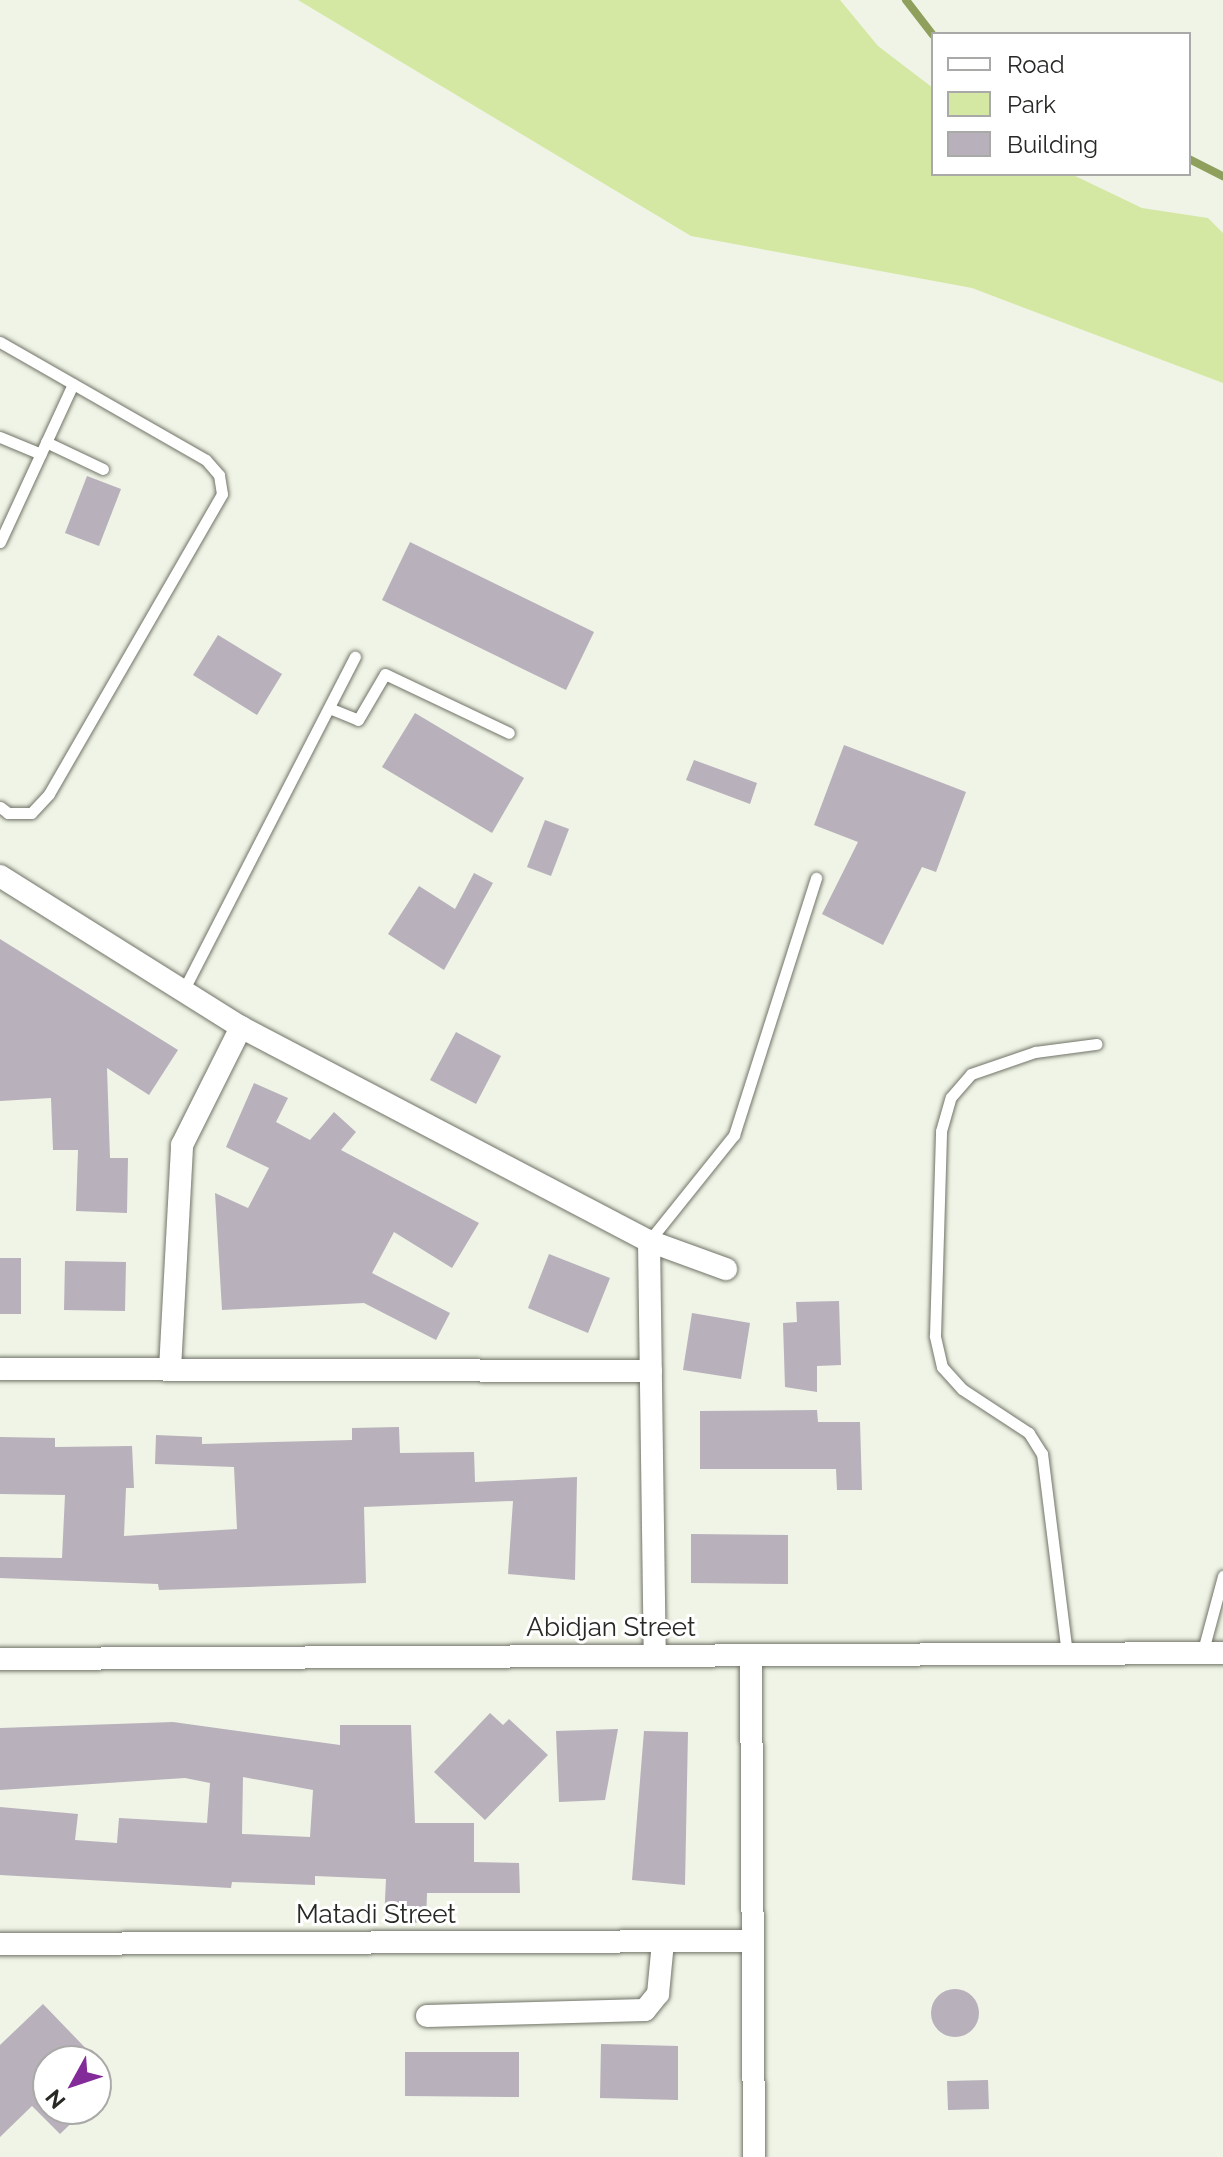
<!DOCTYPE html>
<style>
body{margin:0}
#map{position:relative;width:1223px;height:2157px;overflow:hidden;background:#eff4e6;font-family:Raleway,sans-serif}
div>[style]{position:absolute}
.green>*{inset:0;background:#d5e8a3}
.stream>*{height:8px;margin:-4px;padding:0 4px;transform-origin:4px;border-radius:4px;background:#8fa05d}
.building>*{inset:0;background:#b8b0bb}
.round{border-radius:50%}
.roads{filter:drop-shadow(0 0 2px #717468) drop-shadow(0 0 2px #717468)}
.lane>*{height:11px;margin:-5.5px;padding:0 5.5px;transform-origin:5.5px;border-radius:5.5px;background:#fff}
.street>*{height:22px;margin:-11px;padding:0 11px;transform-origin:11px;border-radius:11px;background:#fff}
span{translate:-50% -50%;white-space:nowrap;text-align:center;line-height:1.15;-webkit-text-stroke:6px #fff;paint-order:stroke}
.street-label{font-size:26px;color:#272924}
.legend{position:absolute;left:931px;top:32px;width:260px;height:144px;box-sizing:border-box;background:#fff;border:2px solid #a9a9a7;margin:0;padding:10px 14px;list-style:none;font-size:24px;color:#272924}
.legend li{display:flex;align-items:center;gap:16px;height:40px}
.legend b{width:40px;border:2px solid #a9a9a7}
.north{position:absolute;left:32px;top:2045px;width:80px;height:80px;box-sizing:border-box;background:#fff;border:2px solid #a9a9a7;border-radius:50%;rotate:230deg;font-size:22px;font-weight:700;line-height:32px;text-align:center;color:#272924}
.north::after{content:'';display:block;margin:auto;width:28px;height:36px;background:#832b99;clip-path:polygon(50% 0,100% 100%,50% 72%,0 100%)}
</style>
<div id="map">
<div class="green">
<div style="clip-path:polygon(298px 0,840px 0,878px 46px,933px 88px,933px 174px,1071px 174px,1142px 208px,1208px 218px,1223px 233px,1223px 383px,972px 288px,691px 236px)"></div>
</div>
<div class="stream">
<div style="left:906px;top:0;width:44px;rotate:52.4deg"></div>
<div style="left:1189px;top:159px;width:38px;rotate:27deg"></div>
</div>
<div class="building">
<div style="clip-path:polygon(87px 476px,121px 489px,99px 546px,65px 533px)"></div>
<div style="clip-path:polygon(410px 542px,594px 632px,566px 690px,382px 600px)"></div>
<div style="clip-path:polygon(218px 635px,282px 674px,257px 715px,193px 675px)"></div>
<div style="clip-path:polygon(415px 713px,524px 778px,492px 833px,382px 767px)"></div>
<div style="clip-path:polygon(844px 745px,966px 792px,936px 872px,922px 867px,883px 945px,822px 914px,858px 842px,814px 825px)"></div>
<div style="clip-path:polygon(694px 760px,757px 783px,750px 804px,686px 780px)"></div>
<div style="clip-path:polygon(545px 820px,569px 829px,551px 876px,527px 867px)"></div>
<div style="clip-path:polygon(474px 873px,493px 883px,444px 970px,388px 934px,419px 886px,455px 909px)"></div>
<div style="clip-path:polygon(0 939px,178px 1050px,149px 1095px,107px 1068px,110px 1158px,128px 1158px,127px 1213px,76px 1211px,78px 1150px,53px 1150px,51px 1098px,0 1101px)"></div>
<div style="clip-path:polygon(456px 1032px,501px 1056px,476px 1104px,430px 1080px)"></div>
<div style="clip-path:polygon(254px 1083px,288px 1098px,276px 1122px,310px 1140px,334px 1112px,356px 1132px,341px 1150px,479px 1223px,452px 1268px,394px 1232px,372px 1273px,450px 1313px,436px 1340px,364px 1303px,222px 1310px,215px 1193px,248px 1208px,269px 1168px,226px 1147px)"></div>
<div style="clip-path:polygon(549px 1254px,610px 1278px,588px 1333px,528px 1308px)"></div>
<div style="clip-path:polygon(0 1258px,21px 1258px,21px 1314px,0 1314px)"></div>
<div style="clip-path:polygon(65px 1261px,126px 1262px,125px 1311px,64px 1310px)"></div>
<div style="clip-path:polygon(839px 1301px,841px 1365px,817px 1366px,817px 1392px,785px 1387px,783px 1323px,797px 1322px,796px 1302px)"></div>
<div style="clip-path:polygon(692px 1313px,750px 1323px,741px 1379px,683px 1370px)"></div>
<div style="clip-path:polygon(817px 1410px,818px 1422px,860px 1422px,862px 1490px,837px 1490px,836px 1469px,700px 1469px,700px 1411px)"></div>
<div style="clip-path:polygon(399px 1427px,400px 1453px,474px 1452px,475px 1482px,577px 1477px,575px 1580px,508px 1574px,513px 1501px,364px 1507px,366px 1583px,159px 1590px,158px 1584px,0 1578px,0 1557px,62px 1558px,65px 1495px,0 1494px,0 1437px,55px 1438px,55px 1447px,132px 1446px,134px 1488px,126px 1488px,124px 1536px,237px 1529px,234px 1467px,155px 1464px,156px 1435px,202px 1437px,202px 1444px,352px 1440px,352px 1428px)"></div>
<div style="clip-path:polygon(691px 1534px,788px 1535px,788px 1584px,691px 1583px)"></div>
<div style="clip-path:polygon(490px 1713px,503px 1725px,509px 1719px,548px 1755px,485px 1820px,434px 1772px)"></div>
<div style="clip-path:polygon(evenodd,173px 1722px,340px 1745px,340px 1725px,411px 1725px,415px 1823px,474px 1823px,474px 1862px,519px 1863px,520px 1893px,427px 1893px,426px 1923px,384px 1921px,386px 1879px,315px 1876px,315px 1885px,232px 1882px,231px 1888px,0 1875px,0 1807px,78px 1814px,75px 1840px,117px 1843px,119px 1818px,207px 1823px,210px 1783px,185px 1778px,0 1790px,0 1728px,173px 1722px,243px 1777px,313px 1790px,310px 1837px,242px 1834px,243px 1777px)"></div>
<div style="clip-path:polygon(618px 1729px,605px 1800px,559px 1802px,556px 1731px)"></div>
<div style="clip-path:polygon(644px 1731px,688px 1732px,685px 1885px,632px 1880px)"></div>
<div class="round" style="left:931px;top:1989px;width:48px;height:48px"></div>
<div style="clip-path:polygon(43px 2004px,98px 2061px,48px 2061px,48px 2109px,86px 2109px,60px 2134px,32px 2106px,0 2137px,0 2045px)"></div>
<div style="clip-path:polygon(601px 2044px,678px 2046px,678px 2100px,600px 2098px)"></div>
<div style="clip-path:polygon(405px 2052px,519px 2052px,519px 2097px,405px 2096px)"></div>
<div style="clip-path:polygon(988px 2080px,989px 2109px,948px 2110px,947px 2081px)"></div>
</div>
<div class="roads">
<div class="lane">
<div style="left:0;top:342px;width:237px;rotate:29.8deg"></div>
<div style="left:206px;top:460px;width:20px;rotate:49deg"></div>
<div style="left:219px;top:475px;width:19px;rotate:81deg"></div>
<div style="left:222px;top:494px;width:346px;rotate:120deg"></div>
<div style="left:49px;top:794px;width:26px;rotate:133deg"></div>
<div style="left:31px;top:813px;width:23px;rotate:180deg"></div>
<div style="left:8px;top:813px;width:10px;rotate:-143deg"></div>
<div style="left:0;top:437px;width:44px;rotate:22.5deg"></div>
<div style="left:46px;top:442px;width:63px;rotate:25.3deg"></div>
<div style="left:0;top:542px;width:174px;rotate:-65.2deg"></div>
<div style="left:329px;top:708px;width:31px;rotate:22deg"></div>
<div style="left:358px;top:720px;width:53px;rotate:-59.6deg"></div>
<div style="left:385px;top:674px;width:137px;rotate:25.4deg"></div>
<div style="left:183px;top:991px;width:376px;rotate:-62.8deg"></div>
<div style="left:649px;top:1241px;width:136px;rotate:-51.3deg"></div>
<div style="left:734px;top:1135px;width:270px;rotate:-72.3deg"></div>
<div style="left:1067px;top:1654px;width:202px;rotate:-97.1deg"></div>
<div style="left:1042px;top:1454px;width:25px;rotate:-122deg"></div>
<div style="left:1029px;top:1433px;width:80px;rotate:-146.7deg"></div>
<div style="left:962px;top:1389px;width:30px;rotate:-132deg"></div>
<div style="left:942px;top:1367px;width:32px;rotate:-103deg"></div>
<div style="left:935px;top:1336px;width:205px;rotate:-88.3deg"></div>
<div style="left:941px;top:1131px;width:35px;rotate:-74deg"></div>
<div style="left:951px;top:1097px;width:30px;rotate:-49deg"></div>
<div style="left:971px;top:1074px;width:68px;rotate:-19deg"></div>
<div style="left:1035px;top:1052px;width:62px;rotate:-7.5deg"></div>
<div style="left:1202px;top:1654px;width:81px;rotate:-74.9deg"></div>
</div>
<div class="street">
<div style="left:0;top:876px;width:284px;rotate:32.1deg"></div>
<div style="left:241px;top:1027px;width:461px;rotate:27.7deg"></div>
<div style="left:649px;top:1241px;width:82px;rotate:20deg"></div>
<div style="left:649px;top:1241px;width:414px;rotate:89.2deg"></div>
<div style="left:0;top:1369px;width:651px;rotate:0.18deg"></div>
<div style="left:170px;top:1369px;width:224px;rotate:-86.9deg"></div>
<div style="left:182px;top:1145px;width:132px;rotate:-63.4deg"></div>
<div style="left:751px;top:1656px;width:501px;rotate:89.66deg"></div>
<div style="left:0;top:1659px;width:1223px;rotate:-0.28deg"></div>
<div style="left:0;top:1944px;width:752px;rotate:-0.23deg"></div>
<div style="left:427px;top:2016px;width:218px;rotate:-1.6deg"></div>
<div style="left:645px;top:2010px;width:21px;rotate:-51deg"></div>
<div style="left:658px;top:1994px;width:52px;rotate:-84.5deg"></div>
</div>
</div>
<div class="street-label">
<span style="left:611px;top:1628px">Abidjan Street</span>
<span style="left:376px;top:1915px">Matadi Street</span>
</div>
<ul class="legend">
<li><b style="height:10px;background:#fff"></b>Road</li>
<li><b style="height:22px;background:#d5e8a3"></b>Park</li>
<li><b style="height:22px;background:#b8b0bb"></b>Building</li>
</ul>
<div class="north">N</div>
</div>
